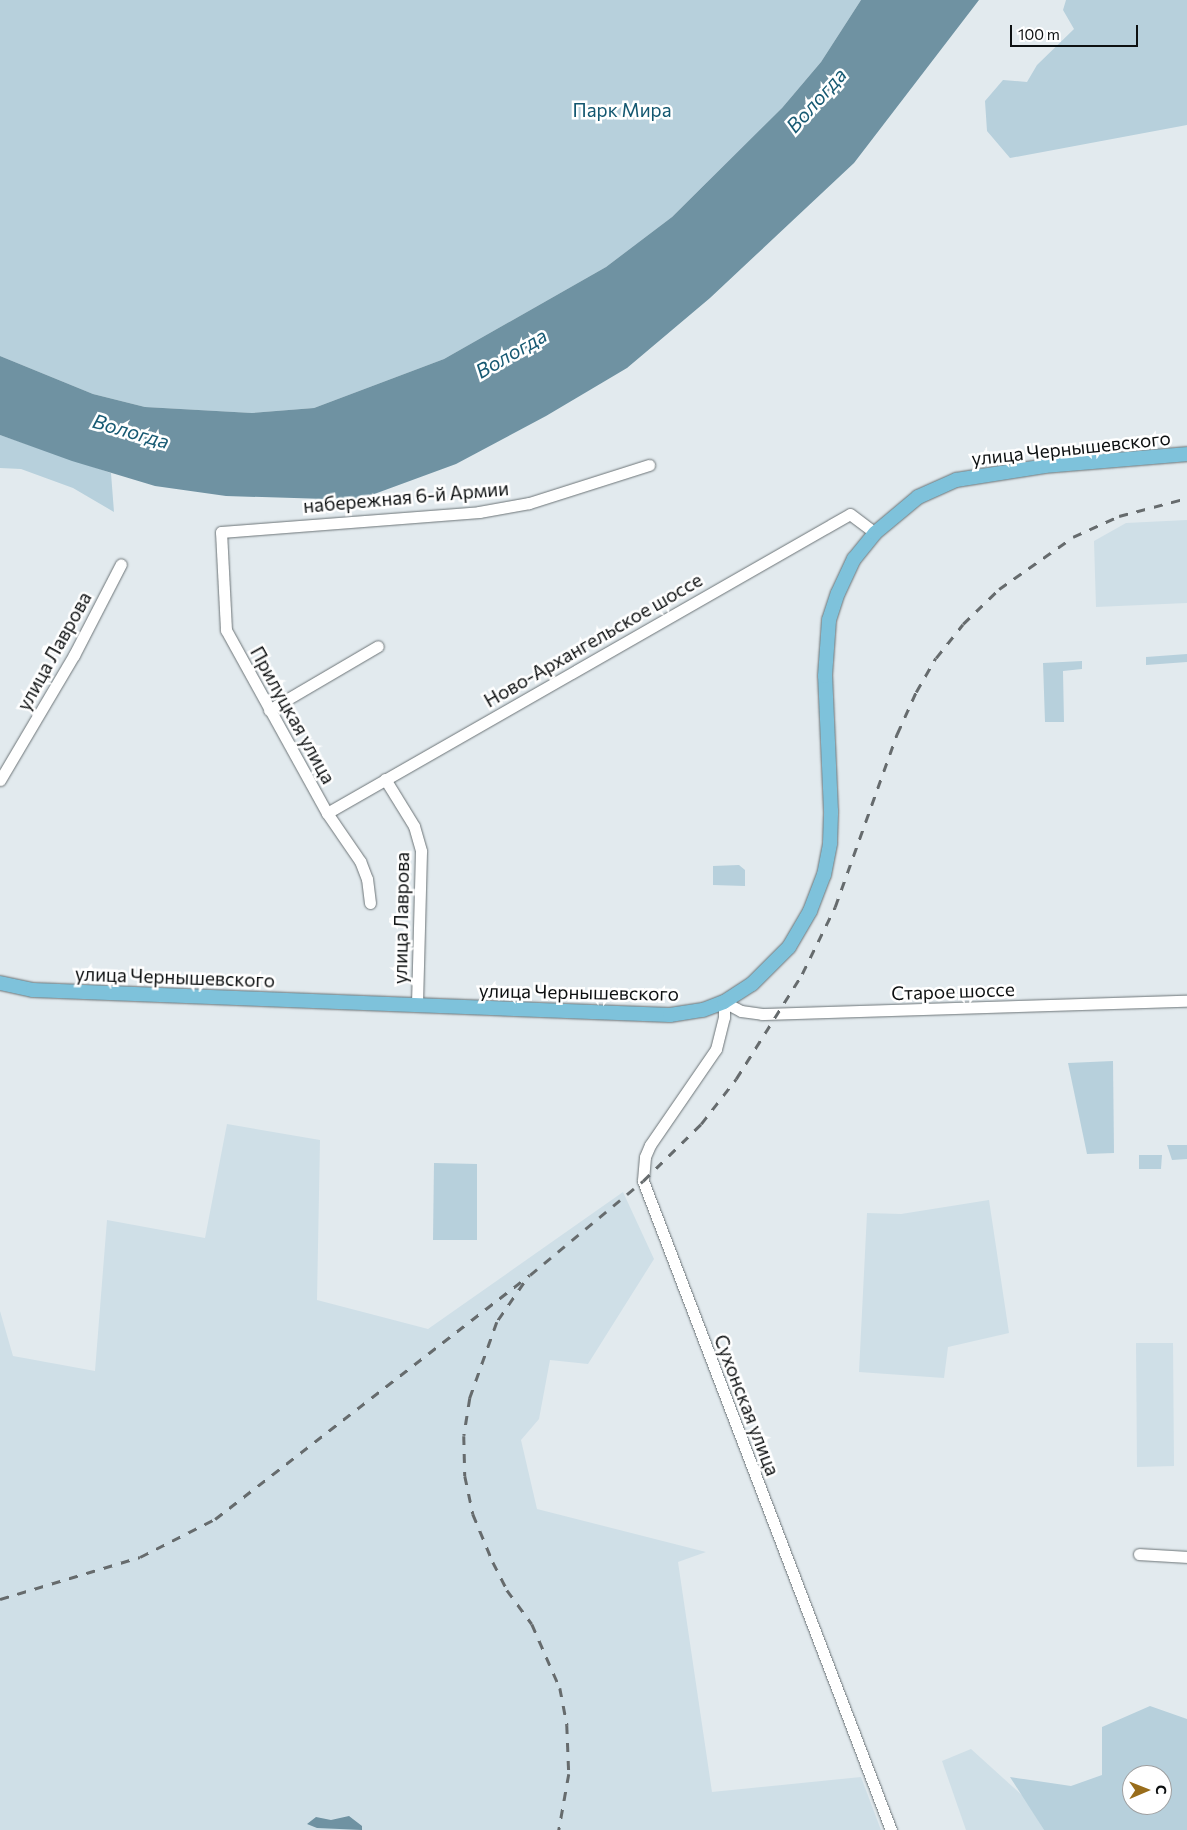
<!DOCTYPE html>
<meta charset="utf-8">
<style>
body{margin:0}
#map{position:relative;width:1187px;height:1830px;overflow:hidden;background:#e2eaee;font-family:Commissioner,sans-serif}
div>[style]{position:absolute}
.built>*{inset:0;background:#cfdfe7}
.green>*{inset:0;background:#b7d0dc}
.water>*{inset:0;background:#6f92a2}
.roads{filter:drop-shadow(0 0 1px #6c7477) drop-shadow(0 0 1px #6c7477)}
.minor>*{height:11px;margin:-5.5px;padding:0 5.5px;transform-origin:5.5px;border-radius:5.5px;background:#fff}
.major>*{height:14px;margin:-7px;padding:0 7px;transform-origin:7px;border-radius:7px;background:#7ec2db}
.rail>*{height:2.5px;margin-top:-1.25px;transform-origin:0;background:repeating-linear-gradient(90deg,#666b6d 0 9px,transparent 0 18px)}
span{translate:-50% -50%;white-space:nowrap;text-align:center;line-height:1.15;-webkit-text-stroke:5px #fff;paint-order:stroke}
.park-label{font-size:19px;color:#135770}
.street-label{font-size:19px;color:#0d1011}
.water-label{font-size:20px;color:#165972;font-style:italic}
.north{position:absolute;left:1122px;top:1765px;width:50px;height:50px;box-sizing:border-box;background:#fff;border:1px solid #9e9fa0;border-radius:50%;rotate:89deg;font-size:14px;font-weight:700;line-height:20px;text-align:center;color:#0d1011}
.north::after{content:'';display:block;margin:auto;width:18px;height:22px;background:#996d1b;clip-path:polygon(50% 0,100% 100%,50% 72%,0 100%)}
.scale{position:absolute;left:1010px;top:25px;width:128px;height:22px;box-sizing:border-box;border:2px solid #0d1011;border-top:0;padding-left:6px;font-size:15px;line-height:18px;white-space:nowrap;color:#0d1011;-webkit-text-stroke:4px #fff;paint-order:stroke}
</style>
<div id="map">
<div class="built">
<div style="clip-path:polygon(1187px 520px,1187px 603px,1096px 607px,1094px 541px,1126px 523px)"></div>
<div style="clip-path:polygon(227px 1124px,320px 1140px,317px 1300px,428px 1329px,623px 1192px,654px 1259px,588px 1364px,550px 1360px,539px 1419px,521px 1440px,537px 1509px,706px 1552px,678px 1562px,712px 1792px,861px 1777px,881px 1830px,0 1830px,0 1311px,13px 1356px,95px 1371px,107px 1220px,205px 1238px)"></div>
<div style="clip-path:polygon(989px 1200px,1009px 1333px,948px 1347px,944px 1378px,859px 1372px,867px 1213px,901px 1214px)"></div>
<div style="clip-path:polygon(1136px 1343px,1173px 1343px,1174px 1466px,1137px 1467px)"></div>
<div style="clip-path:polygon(971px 1749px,1024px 1797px,1044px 1830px,966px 1830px,942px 1761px)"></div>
</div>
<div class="green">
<div style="clip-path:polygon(0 0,861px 0,821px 62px,782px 108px,672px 217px,606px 267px,444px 359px,314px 408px,252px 413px,145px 407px,93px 394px,0 356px)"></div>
<div style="clip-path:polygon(1066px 0,1187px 0,1187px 125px,1010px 158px,987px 131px,985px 101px,1003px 80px,1027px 82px,1037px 65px,1074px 29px,1063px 10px)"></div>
<div style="clip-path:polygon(0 435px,111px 473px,114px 512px,73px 488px,21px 469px,0 468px)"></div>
<div style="clip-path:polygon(1187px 654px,1187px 662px,1146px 665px,1146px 657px)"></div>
<div style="clip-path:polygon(1082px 661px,1082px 669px,1063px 671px,1064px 722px,1045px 722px,1043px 663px)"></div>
<div style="clip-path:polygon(739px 865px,745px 870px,745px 886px,713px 885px,713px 866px)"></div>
<div style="clip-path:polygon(1113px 1061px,1114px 1153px,1087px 1154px,1068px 1063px)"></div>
<div style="clip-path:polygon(1167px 1145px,1187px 1145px,1187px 1159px,1172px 1160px)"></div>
<div style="clip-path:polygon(1139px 1155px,1162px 1155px,1161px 1169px,1139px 1169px)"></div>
<div style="clip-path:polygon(434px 1163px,477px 1164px,477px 1240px,433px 1240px)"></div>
<div style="clip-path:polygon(evenodd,1150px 1706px,1187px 1719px,1187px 1830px,1044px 1830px,1010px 1777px,1071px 1786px,1102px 1775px,1102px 1727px,1150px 1706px,1132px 1775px,1162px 1775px,1162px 1805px,1132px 1805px,1132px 1775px)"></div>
</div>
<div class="water">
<div style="clip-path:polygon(861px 0,979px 0,854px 163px,710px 298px,627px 368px,546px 416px,456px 464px,358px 500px,226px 496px,155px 486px,72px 461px,0 435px,0 356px,93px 394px,145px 407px,252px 413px,314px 408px,444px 359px,606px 267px,672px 217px,782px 108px,821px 62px)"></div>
<div style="clip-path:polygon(349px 1816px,362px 1826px,362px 1830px,317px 1828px,307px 1824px,316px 1817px,331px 1820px)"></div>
</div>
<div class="roads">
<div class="minor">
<div style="left:269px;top:710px;width:126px;rotate:-30.4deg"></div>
<div style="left:385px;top:779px;width:55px;rotate:58.3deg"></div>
<div style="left:414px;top:826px;width:26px;rotate:74deg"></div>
<div style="left:421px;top:851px;width:155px;rotate:91.5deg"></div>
<div style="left:0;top:780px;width:145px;rotate:-59.4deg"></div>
<div style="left:74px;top:655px;width:102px;rotate:-62.7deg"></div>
<div style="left:327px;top:813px;width:602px;rotate:-29.76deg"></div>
<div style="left:850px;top:514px;width:31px;rotate:37deg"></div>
<div style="left:370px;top:903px;width:24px;rotate:-97deg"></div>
<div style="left:367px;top:879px;width:19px;rotate:-111deg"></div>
<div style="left:360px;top:861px;width:58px;rotate:-124.5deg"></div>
<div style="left:327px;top:813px;width:209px;rotate:-118.9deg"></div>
<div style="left:226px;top:630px;width:98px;rotate:-92.9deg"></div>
<div style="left:221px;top:532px;width:259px;rotate:-4.4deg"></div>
<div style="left:479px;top:512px;width:51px;rotate:-10.2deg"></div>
<div style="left:529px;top:503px;width:126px;rotate:-17.6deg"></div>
<div style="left:724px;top:1002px;width:15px;rotate:90deg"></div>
<div style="left:724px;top:1017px;width:33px;rotate:104deg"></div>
<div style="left:716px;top:1049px;width:116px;rotate:124.5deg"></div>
<div style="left:650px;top:1145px;width:13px;rotate:113deg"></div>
<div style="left:645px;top:1157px;width:24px;rotate:95deg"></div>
<div style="left:643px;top:1181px;width:695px;rotate:69.09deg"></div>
<div style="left:724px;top:1002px;width:19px;rotate:28deg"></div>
<div style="left:741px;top:1011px;width:21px;rotate:8deg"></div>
<div style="left:762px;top:1014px;width:425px;rotate:-1.8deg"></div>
<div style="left:1139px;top:1554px;width:48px;rotate:3.6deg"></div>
</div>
<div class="major">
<div style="left:0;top:983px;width:34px;rotate:12deg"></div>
<div style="left:33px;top:990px;width:637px;rotate:2.25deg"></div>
<div style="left:670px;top:1015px;width:33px;rotate:-9deg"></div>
<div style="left:703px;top:1010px;width:22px;rotate:-21deg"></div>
<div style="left:724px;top:1002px;width:33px;rotate:-33deg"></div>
<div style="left:752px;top:984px;width:52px;rotate:-45deg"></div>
<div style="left:789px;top:947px;width:42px;rotate:-59.7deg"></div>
<div style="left:810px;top:911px;width:39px;rotate:-69deg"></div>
<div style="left:824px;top:875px;width:33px;rotate:-79deg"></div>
<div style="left:830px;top:843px;width:32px;rotate:-88deg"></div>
<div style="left:831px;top:811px;width:135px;rotate:-92.5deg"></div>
<div style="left:825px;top:676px;width:56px;rotate:-85.9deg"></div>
<div style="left:829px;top:620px;width:28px;rotate:-72deg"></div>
<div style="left:838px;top:593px;width:38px;rotate:-65deg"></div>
<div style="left:854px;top:559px;width:33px;rotate:-51deg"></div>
<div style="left:875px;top:533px;width:56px;rotate:-39.9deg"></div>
<div style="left:918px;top:497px;width:42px;rotate:-24.1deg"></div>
<div style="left:956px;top:480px;width:90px;rotate:-8.9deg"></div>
<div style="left:1045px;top:466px;width:143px;rotate:-4.8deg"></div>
</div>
</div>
<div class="rail">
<div style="left:524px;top:1283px;width:47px;rotate:124.7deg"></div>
<div style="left:497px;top:1322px;width:81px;rotate:109.6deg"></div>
<div style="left:470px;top:1398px;width:38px;rotate:99deg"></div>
<div style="left:464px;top:1436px;width:40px;rotate:88.6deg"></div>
<div style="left:465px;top:1476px;width:39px;rotate:78deg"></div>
<div style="left:473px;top:1514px;width:52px;rotate:67.4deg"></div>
<div style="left:493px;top:1562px;width:31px;rotate:63deg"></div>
<div style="left:507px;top:1590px;width:42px;rotate:53.7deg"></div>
<div style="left:532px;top:1624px;width:70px;rotate:66.4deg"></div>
<div style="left:560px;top:1688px;width:38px;rotate:79deg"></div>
<div style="left:567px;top:1725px;width:49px;rotate:87.7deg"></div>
<div style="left:569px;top:1774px;width:57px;rotate:100.1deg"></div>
<div style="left:0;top:1599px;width:146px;rotate:-16.7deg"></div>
<div style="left:140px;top:1557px;width:84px;rotate:-26.9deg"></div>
<div style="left:215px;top:1519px;width:398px;rotate:-37.8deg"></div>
<div style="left:530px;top:1275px;width:147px;rotate:-39.8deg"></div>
<div style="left:643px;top:1181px;width:81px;rotate:-44.5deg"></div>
<div style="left:701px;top:1124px;width:57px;rotate:-52.1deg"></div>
<div style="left:736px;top:1079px;width:124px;rotate:-57.8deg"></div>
<div style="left:802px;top:974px;width:75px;rotate:-63.8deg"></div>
<div style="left:835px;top:907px;width:184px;rotate:-70.3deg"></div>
<div style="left:897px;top:734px;width:46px;rotate:-65.7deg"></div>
<div style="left:916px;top:692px;width:39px;rotate:-60deg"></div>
<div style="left:936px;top:658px;width:43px;rotate:-51.5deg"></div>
<div style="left:963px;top:624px;width:50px;rotate:-44.2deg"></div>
<div style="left:999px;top:589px;width:90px;rotate:-35.1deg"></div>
<div style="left:1073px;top:537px;width:51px;rotate:-24.5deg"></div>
<div style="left:1119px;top:516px;width:70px;rotate:-14.8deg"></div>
</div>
<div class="park-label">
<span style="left:622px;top:110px">Парк Мира</span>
</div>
<div class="street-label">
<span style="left:1071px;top:448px;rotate:-6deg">улица Чернышевского</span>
<span style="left:406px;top:497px;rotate:-5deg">набережная 6-й Армии</span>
<span style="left:593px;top:640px;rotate:-30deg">Ново-Архангельское шоссе</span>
<span style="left:54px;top:651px;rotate:-61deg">улица Лаврова</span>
<span style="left:293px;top:715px;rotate:61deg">Прилуцкая улица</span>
<span style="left:401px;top:918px;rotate:-89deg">улица Лаврова</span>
<span style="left:175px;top:977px;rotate:2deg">улица Чернышевского</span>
<span style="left:953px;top:991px;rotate:-2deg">Старое шоссе</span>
<span style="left:579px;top:992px;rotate:1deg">улица Чернышевского</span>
<span style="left:747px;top:1405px;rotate:69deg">Сухонская улица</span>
</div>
<div class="water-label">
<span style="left:816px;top:100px;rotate:-48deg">Вологда</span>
<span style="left:511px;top:353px;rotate:-30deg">Вологда</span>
<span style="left:131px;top:431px;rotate:16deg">Вологда</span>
</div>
<div class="north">С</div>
<div class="scale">100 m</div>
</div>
